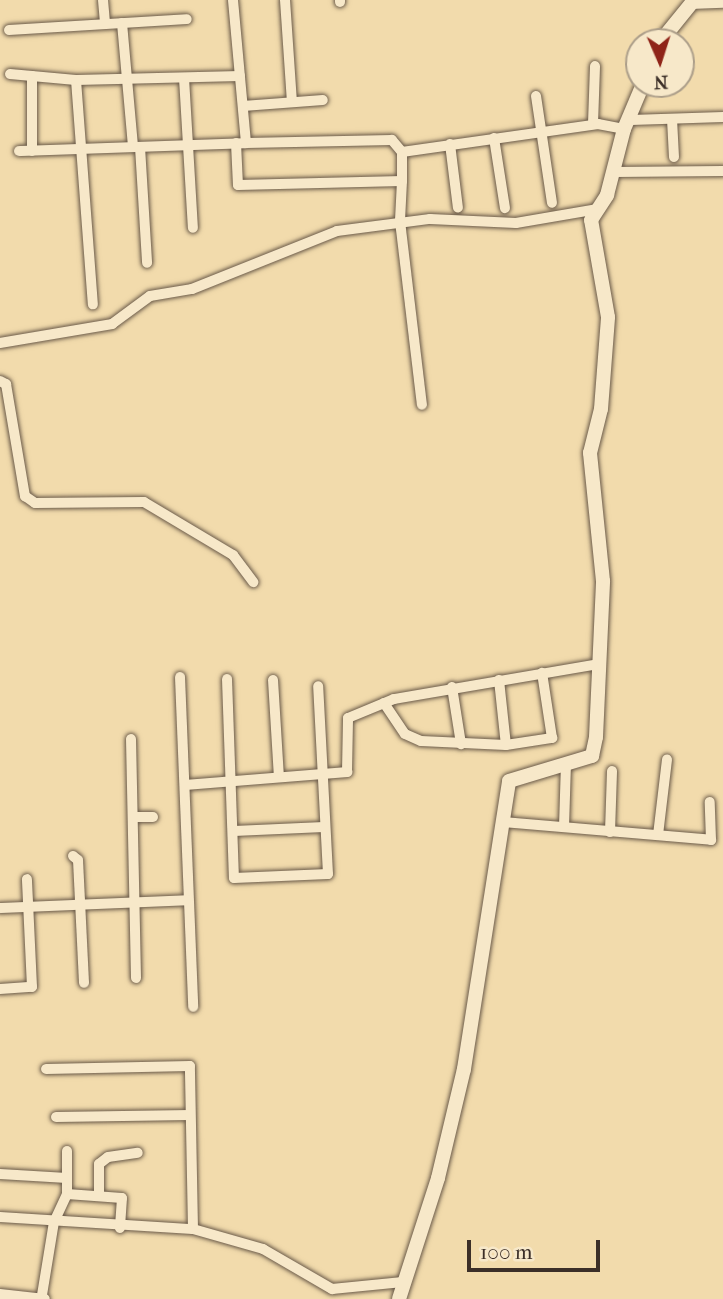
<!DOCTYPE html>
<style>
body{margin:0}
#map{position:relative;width:723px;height:1299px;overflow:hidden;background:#f2dbac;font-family:"IM FELL French Canon",serif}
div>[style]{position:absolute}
.roads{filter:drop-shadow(0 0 2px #6a5a49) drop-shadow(0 0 2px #6a5a49)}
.street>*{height:10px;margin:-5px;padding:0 5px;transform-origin:5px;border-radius:5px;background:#f7e8c9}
.secondary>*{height:14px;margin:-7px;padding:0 7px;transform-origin:7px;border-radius:7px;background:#f7e8c9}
span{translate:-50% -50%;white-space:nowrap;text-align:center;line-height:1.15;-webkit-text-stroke:7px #f7e8c9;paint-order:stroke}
.north{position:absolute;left:625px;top:28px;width:70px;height:70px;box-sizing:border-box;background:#f7e8c9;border:2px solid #ac9e89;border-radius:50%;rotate:177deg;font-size:19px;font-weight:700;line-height:28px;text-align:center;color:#3c2f28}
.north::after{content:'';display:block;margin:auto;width:24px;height:32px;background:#8f2418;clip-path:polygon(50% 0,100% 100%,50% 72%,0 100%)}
.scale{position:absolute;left:467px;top:1240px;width:133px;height:32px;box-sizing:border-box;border:4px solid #3c2f28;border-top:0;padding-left:9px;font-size:21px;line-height:24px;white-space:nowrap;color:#3c2f28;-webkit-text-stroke:5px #f7e8c9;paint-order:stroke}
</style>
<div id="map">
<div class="roads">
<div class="street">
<div style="left:103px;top:0;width:24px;rotate:85deg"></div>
<div style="left:285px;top:0;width:102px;rotate:86.1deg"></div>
<div style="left:340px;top:0;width:2px;rotate:90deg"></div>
<div style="left:690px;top:4px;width:33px;rotate:-2deg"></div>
<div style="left:122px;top:23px;width:124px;rotate:84.9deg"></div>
<div style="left:9px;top:30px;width:178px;rotate:-3.5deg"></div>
<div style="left:10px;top:74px;width:66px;rotate:5.2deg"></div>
<div style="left:76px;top:80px;width:164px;rotate:-1.4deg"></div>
<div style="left:32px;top:76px;width:75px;rotate:90deg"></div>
<div style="left:184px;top:78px;width:150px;rotate:86.6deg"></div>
<div style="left:76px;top:80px;width:225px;rotate:85.7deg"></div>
<div style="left:536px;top:96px;width:108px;rotate:81.5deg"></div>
<div style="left:243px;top:106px;width:80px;rotate:-4.3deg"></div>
<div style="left:672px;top:119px;width:38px;rotate:87deg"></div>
<div style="left:631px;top:120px;width:92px;rotate:-1.9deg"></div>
<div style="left:593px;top:124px;width:58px;rotate:-88deg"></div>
<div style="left:494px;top:138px;width:71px;rotate:81.1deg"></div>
<div style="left:236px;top:143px;width:42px;rotate:87.3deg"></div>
<div style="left:238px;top:185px;width:164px;rotate:-1.4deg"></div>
<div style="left:402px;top:181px;width:29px;rotate:-90deg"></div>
<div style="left:402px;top:152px;width:16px;rotate:-130deg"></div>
<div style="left:392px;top:140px;width:146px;rotate:178.8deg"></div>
<div style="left:450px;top:144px;width:64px;rotate:82.9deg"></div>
<div style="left:140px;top:147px;width:116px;rotate:86.5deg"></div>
<div style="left:19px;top:151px;width:227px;rotate:-2deg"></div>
<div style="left:246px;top:143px;width:144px;rotate:-95.2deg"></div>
<div style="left:402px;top:152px;width:198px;rotate:-8.1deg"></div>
<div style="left:598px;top:124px;width:26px;rotate:11deg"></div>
<div style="left:615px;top:172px;width:108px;rotate:-0.5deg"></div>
<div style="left:402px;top:181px;width:40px;rotate:92.9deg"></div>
<div style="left:400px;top:221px;width:185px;rotate:83.2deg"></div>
<div style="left:0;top:343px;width:114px;rotate:-9.6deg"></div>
<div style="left:112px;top:324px;width:47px;rotate:-36.4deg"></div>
<div style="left:150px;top:296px;width:43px;rotate:-9.5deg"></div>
<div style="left:192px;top:289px;width:156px;rotate:-21.8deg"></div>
<div style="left:337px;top:231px;width:94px;rotate:-7.4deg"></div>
<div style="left:430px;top:219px;width:86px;rotate:2.7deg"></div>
<div style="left:516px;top:223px;width:83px;rotate:-9.7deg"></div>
<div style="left:0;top:381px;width:7px;rotate:27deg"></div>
<div style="left:6px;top:384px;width:114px;rotate:80.4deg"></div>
<div style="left:25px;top:496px;width:12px;rotate:35deg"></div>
<div style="left:35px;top:503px;width:109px;rotate:-0.5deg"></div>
<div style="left:144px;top:502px;width:104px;rotate:30.8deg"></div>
<div style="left:233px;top:555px;width:34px;rotate:53deg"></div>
<div style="left:180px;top:677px;width:330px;rotate:87.7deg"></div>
<div style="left:227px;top:679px;width:199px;rotate:88deg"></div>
<div style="left:234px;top:878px;width:94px;rotate:-2.4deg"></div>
<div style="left:328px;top:874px;width:188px;rotate:-93deg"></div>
<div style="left:273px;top:680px;width:97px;rotate:86.5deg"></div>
<div style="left:499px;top:680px;width:65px;rotate:83.9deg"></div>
<div style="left:452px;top:687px;width:58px;rotate:81deg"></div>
<div style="left:384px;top:703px;width:37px;rotate:56deg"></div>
<div style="left:405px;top:734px;width:17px;rotate:24deg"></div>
<div style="left:421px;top:741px;width:85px;rotate:2.7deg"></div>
<div style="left:506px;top:745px;width:47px;rotate:-8.7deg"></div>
<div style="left:552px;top:738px;width:66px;rotate:-98.7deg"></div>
<div style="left:131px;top:739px;width:239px;rotate:88.8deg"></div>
<div style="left:185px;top:785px;width:163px;rotate:-4.6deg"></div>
<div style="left:347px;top:772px;width:54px;rotate:-88.9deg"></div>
<div style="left:348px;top:718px;width:50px;rotate:-22.4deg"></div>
<div style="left:394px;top:699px;width:208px;rotate:-9.7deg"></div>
<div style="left:135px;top:817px;width:18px"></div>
<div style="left:503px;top:822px;width:209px;rotate:4.9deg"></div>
<div style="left:711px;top:840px;width:38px;rotate:-92deg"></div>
<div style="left:564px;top:827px;width:63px;rotate:-88.2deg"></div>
<div style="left:234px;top:831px;width:90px;rotate:-2.5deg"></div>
<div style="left:610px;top:832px;width:61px;rotate:-88.1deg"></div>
<div style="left:658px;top:835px;width:76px;rotate:-83.2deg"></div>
<div style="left:73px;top:856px;width:6px;rotate:39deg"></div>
<div style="left:78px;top:860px;width:123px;rotate:87.2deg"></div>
<div style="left:0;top:908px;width:188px;rotate:-2.4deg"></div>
<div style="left:0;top:989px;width:32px;rotate:-4deg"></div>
<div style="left:32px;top:987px;width:108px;rotate:-92.7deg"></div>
<div style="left:56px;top:1117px;width:134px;rotate:-0.9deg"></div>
<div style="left:67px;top:1151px;width:27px;rotate:90deg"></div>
<div style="left:0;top:1174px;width:67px;rotate:3.4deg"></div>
<div style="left:67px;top:1178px;width:16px;rotate:90deg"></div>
<div style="left:67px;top:1194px;width:55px;rotate:4.2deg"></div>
<div style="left:122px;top:1198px;width:30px;rotate:94deg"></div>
<div style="left:99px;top:1195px;width:31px;rotate:-90deg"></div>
<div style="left:99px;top:1164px;width:11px;rotate:-38deg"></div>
<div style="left:108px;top:1157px;width:30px;rotate:-8deg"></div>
<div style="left:0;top:1217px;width:193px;rotate:3.6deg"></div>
<div style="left:193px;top:1229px;width:163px;rotate:-91.1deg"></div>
<div style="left:190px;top:1066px;width:144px;rotate:178.8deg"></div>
<div style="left:193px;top:1229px;width:73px;rotate:15.9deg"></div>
<div style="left:263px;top:1249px;width:80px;rotate:30.1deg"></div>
<div style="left:332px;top:1289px;width:71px;rotate:-5.6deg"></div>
<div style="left:0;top:1294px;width:45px;rotate:6.3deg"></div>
<div style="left:42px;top:1295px;width:74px;rotate:-80.7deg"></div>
<div style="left:54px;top:1222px;width:31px;rotate:-65deg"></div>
</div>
<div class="secondary">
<div style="left:660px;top:42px;width:54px;rotate:-51deg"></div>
<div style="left:399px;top:1299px;width:127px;rotate:-72.1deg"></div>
<div style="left:438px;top:1178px;width:112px;rotate:-76.6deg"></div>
<div style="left:464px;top:1069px;width:291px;rotate:-81.1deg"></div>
<div style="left:509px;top:781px;width:87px;rotate:-16.8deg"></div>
<div style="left:592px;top:756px;width:19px;rotate:-78deg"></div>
<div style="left:596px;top:737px;width:156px;rotate:-87.4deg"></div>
<div style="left:603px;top:581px;width:129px;rotate:-95.8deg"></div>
<div style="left:590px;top:453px;width:45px;rotate:-76deg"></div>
<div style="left:601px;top:409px;width:92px;rotate:-85.6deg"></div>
<div style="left:608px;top:317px;width:98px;rotate:-99.9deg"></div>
<div style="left:591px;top:220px;width:30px;rotate:-57deg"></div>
<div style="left:607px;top:195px;width:68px;rotate:-75.6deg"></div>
<div style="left:624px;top:129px;width:49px;rotate:-67.1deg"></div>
</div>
</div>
<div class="north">N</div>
<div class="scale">100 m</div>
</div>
